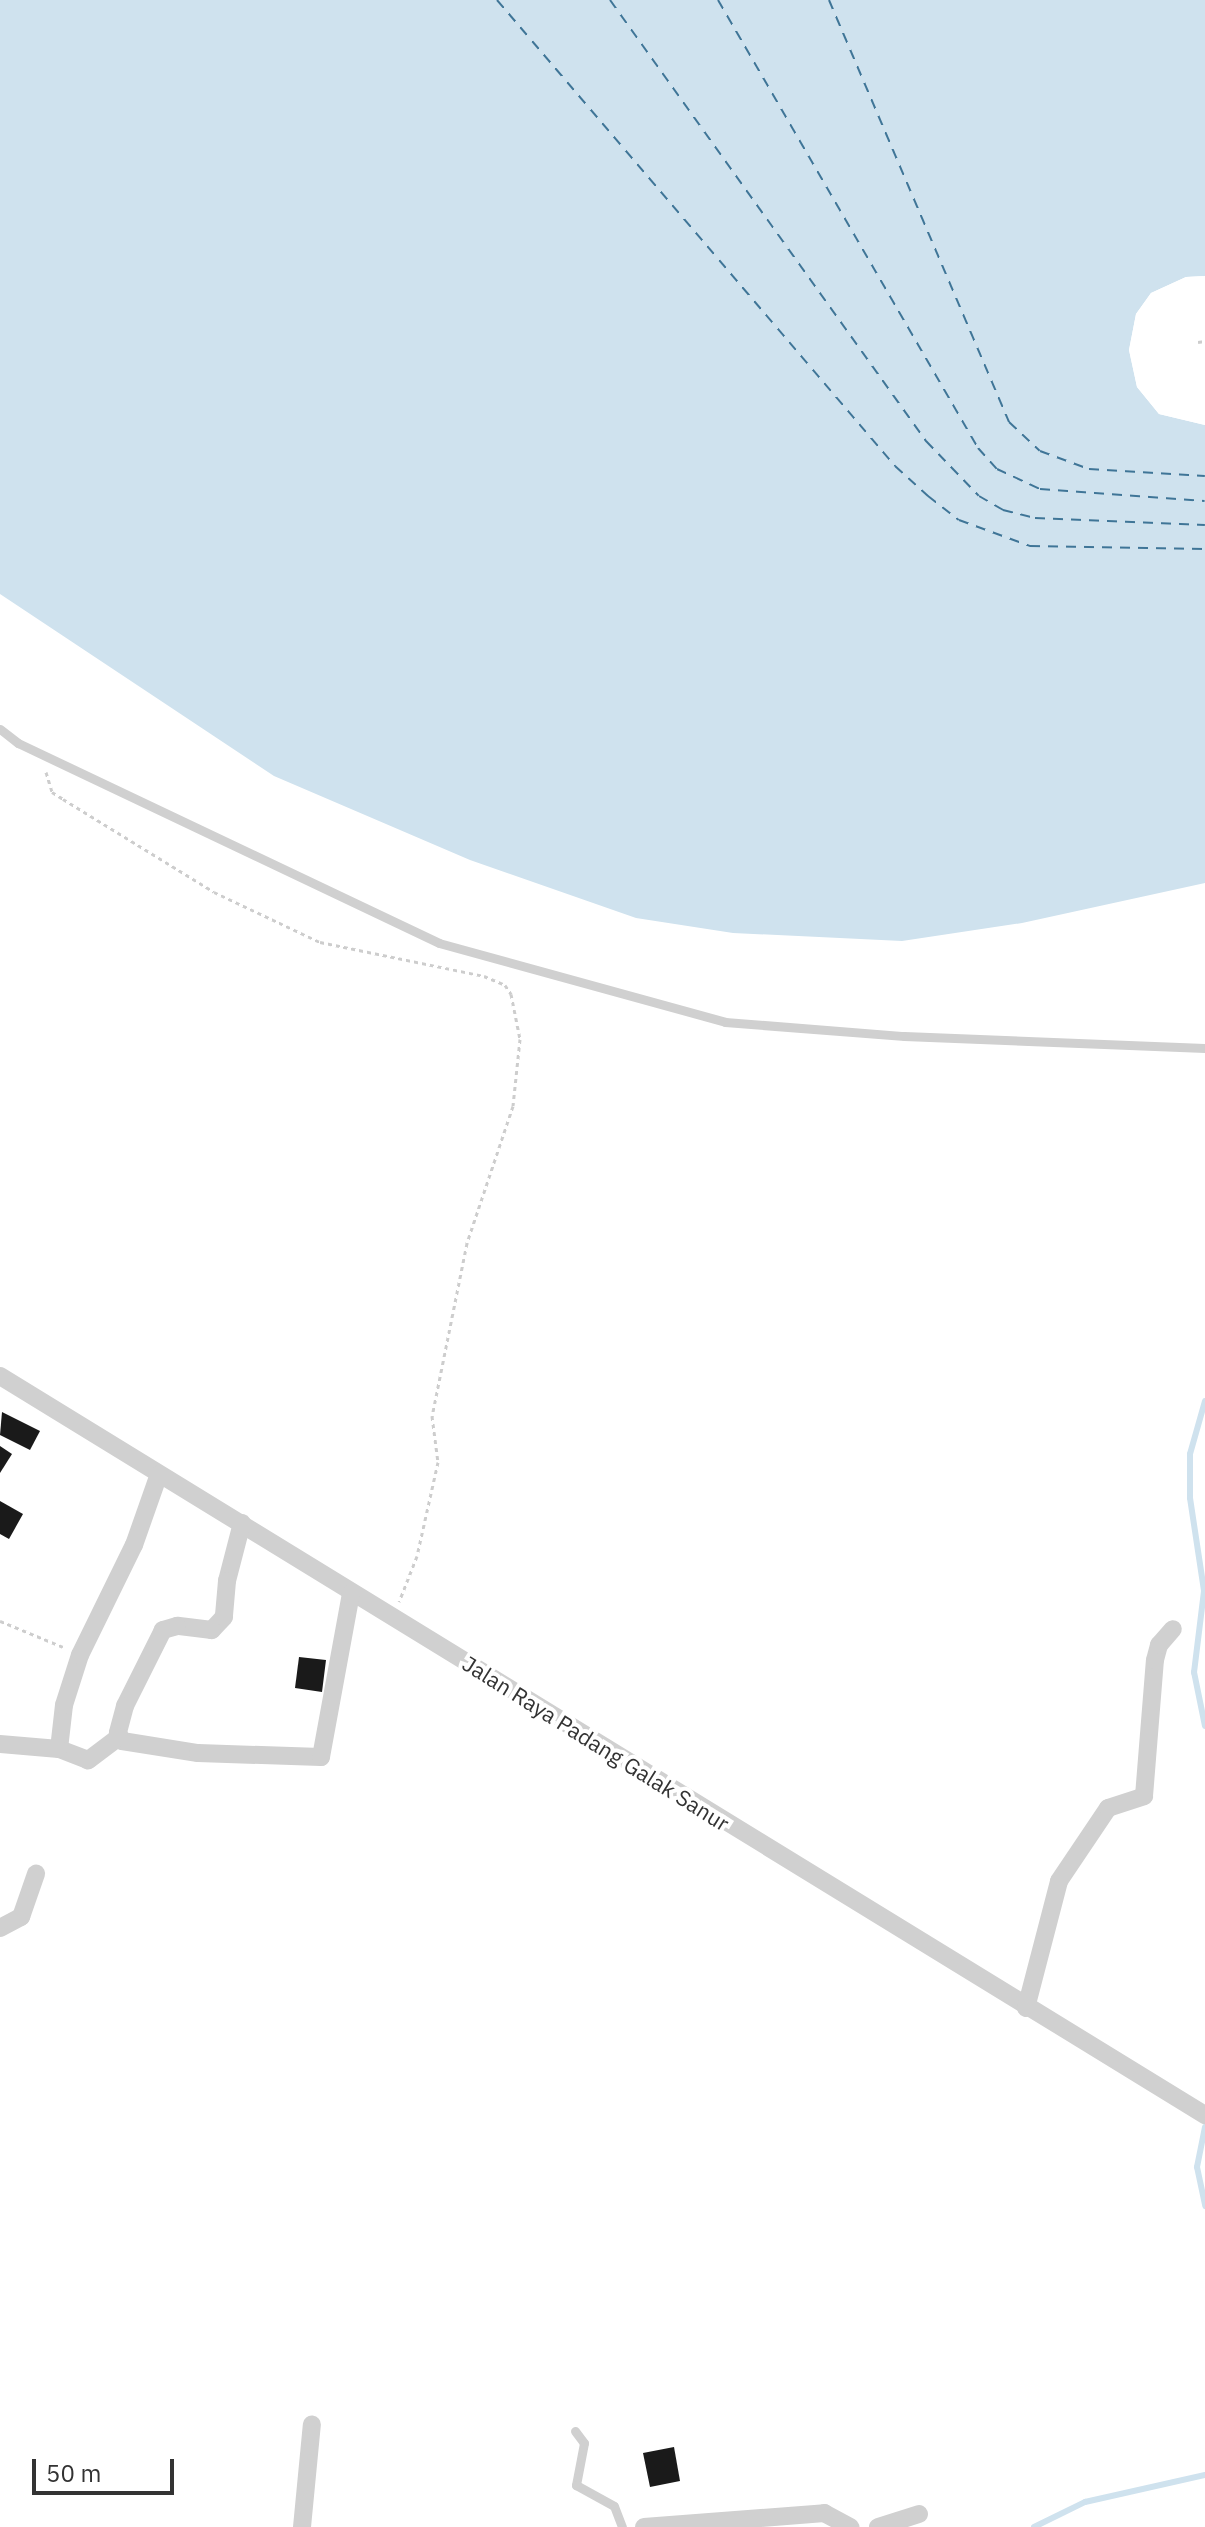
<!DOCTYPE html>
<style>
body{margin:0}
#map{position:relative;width:1205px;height:2527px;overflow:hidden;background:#fff;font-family:"IBM Plex Sans",sans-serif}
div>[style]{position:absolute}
.water>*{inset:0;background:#cfe2ee}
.pier>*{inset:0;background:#fff}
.stream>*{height:6px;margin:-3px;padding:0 3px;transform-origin:3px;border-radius:3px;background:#cfe2ee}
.ferry>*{height:2px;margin-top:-1px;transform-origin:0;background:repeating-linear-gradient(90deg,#3f7597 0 10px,transparent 0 18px)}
.building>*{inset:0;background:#1a1a1a}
.path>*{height:3px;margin-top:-1.5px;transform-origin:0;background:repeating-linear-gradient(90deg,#cdcdcd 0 4px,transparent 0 8px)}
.lane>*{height:9px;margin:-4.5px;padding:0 4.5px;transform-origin:4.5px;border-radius:4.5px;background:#d0d0d0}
.street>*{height:18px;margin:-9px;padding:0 9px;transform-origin:9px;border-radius:9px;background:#d0d0d0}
span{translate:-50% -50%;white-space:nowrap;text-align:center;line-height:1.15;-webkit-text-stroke:8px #fff;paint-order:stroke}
.street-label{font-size:22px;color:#333}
.scale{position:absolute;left:32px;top:2459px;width:142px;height:36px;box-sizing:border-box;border:4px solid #333;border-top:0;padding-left:10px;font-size:24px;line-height:28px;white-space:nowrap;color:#333;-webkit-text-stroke:6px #fff;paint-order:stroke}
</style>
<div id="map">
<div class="water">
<div style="clip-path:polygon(0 0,1205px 0,1205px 276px,1186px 277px,1151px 293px,1136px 314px,1129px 350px,1137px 387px,1159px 414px,1205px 425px,1205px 883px,1022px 923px,902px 941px,733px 933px,636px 918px,470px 860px,274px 776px,0 594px)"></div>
</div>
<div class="pier">
<div style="clip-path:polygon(1205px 276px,1153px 296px,1140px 315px,1133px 350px,1141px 385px,1161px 410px,1205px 421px,1205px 425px,1159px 414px,1137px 387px,1129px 350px,1136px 314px,1151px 293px,1186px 277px)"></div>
</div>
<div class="stream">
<div style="left:1205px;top:1401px;width:55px;rotate:105.8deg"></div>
<div style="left:1190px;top:1454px;width:44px;rotate:90deg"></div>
<div style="left:1190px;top:1498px;width:94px;rotate:81.4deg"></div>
<div style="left:1204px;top:1591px;width:82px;rotate:97deg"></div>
<div style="left:1194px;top:1672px;width:55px;rotate:78.5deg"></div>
<div style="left:1205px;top:2127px;width:41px;rotate:101.3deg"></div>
<div style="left:1197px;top:2167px;width:40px;rotate:78deg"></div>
<div style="left:1034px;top:2527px;width:57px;rotate:-26.1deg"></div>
<div style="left:1085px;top:2502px;width:123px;rotate:-12.7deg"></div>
</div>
<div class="ferry">
<div style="left:497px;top:0;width:613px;rotate:49.5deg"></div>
<div style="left:895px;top:466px;width:45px;rotate:42.3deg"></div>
<div style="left:928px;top:496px;width:39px;rotate:38deg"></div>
<div style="left:959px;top:520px;width:76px;rotate:20.1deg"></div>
<div style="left:1030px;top:546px;width:175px;rotate:1deg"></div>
<div style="left:610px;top:0;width:543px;rotate:54.38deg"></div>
<div style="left:926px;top:441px;width:76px;rotate:46.1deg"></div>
<div style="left:979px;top:496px;width:28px;rotate:30deg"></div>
<div style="left:1003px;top:510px;width:33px;rotate:14deg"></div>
<div style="left:1035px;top:518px;width:170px;rotate:2.4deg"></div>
<div style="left:718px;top:0;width:518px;rotate:59.87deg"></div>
<div style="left:978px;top:448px;width:28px;rotate:48deg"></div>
<div style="left:997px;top:469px;width:47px;rotate:24.9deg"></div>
<div style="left:1040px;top:489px;width:165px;rotate:4.2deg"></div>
<div style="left:829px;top:0;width:459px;rotate:66.9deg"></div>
<div style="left:1009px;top:422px;width:42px;rotate:43.1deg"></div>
<div style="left:1040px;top:451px;width:52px;rotate:20.2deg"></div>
<div style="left:1089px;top:469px;width:116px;rotate:3.5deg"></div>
</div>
<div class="building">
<div style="clip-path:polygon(2px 1412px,40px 1431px,30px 1450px,0 1435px)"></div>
<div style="clip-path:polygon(0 1446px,12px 1454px,0 1473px)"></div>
<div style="clip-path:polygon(0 1501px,23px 1514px,9px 1539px,0 1534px)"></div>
<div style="clip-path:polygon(299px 1657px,326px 1660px,322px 1692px,295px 1688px)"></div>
<div style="clip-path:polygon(674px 2447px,680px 2481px,650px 2487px,643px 2453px)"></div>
</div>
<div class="path">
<div style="left:1198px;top:342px;width:7px;rotate:-8deg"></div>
<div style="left:46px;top:772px;width:21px;rotate:73deg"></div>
<div style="left:52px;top:792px;width:13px;rotate:32deg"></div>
<div style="left:63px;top:799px;width:177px;rotate:31.6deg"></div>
<div style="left:214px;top:892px;width:117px;rotate:25.3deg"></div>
<div style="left:320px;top:942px;width:167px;rotate:11.7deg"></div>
<div style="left:484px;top:976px;width:23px;rotate:23deg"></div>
<div style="left:505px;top:985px;width:11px;rotate:56deg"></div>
<div style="left:511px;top:994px;width:46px;rotate:78.7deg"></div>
<div style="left:520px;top:1039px;width:67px;rotate:96deg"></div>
<div style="left:513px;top:1106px;width:145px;rotate:108.6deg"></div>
<div style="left:467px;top:1243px;width:177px;rotate:101.4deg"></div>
<div style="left:432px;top:1416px;width:46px;rotate:82.6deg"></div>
<div style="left:438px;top:1462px;width:96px;rotate:102.6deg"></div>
<div style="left:417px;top:1556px;width:49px;rotate:111.4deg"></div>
<div style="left:0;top:1621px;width:68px;rotate:22.4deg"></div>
</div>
<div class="lane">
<div style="left:0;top:729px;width:23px;rotate:38deg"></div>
<div style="left:18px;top:743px;width:466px;rotate:25.4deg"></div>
<div style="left:439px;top:943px;width:297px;rotate:15.4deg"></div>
<div style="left:725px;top:1022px;width:180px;rotate:4.5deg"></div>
<div style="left:904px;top:1036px;width:301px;rotate:2.3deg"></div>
<div style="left:575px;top:2431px;width:15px;rotate:53deg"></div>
<div style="left:584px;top:2443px;width:43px;rotate:100.8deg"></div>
<div style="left:576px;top:2485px;width:43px;rotate:28.9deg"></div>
<div style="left:614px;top:2506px;width:22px;rotate:69deg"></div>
</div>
<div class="street">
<div style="left:0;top:1376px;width:1414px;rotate:31.52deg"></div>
<div style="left:242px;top:1523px;width:60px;rotate:104.5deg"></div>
<div style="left:227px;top:1581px;width:36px;rotate:95deg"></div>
<div style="left:224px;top:1617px;width:18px;rotate:133deg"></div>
<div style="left:212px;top:1630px;width:35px;rotate:-173deg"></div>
<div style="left:177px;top:1626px;width:15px;rotate:164deg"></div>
<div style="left:163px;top:1630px;width:85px;rotate:116.6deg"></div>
<div style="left:125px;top:1706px;width:28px;rotate:105deg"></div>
<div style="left:118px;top:1733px;width:9px;rotate:63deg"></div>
<div style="left:122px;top:1741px;width:77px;rotate:9deg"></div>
<div style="left:198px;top:1753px;width:123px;rotate:1.9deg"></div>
<div style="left:321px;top:1757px;width:167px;rotate:-79.6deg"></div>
<div style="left:119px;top:1737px;width:39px;rotate:143deg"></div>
<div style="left:88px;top:1760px;width:31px;rotate:-159deg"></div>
<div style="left:59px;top:1749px;width:44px;rotate:-83.5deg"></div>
<div style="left:64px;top:1705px;width:52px;rotate:-72.3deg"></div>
<div style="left:80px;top:1655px;width:123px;rotate:-63.9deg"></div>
<div style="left:134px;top:1545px;width:75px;rotate:-70.6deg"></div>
<div style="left:0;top:1744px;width:59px;rotate:4.8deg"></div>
<div style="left:0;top:1928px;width:24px;rotate:-28deg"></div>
<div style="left:21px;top:1917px;width:46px;rotate:-70.8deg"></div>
<div style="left:1026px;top:2008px;width:131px;rotate:-75.4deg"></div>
<div style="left:1059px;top:1881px;width:88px;rotate:-56.1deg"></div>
<div style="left:1108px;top:1808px;width:38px;rotate:-18deg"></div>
<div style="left:1144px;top:1796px;width:136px;rotate:-85.4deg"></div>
<div style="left:1155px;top:1660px;width:16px;rotate:-75deg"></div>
<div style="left:1159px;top:1645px;width:21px;rotate:-49deg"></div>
<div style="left:302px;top:2527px;width:103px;rotate:-84.5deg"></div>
<div style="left:644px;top:2527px;width:181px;rotate:-4.4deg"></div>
<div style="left:824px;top:2513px;width:30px;rotate:28deg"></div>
<div style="left:878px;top:2527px;width:43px;rotate:-17.6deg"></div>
</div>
<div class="street-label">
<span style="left:596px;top:1743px;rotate:32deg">Jalan Raya Padang Galak Sanur</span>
</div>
<div class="scale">50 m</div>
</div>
